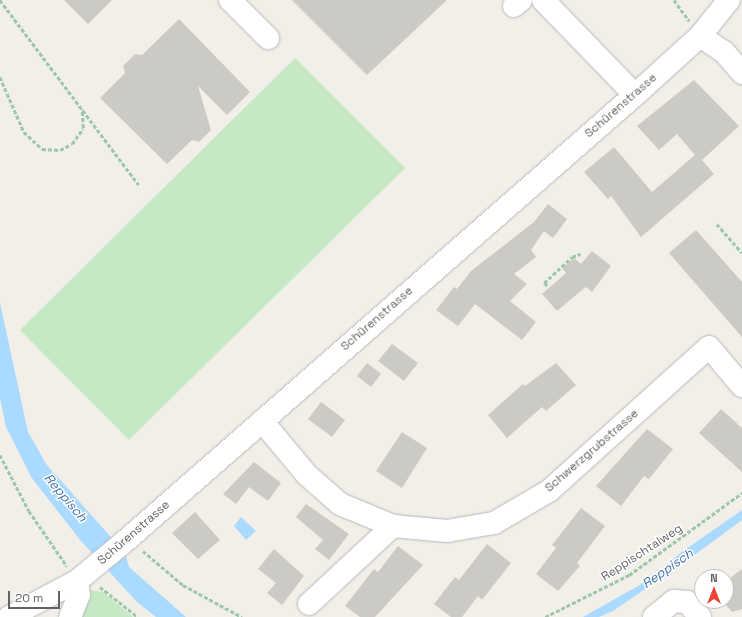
<!DOCTYPE html>
<meta charset="utf-8">
<style>
body{margin:0}
#map{position:relative;width:742px;height:617px;overflow:hidden;background:#f1efe8;font-family:"Space Grotesk",sans-serif}
div>[style]{position:absolute}
.green>*{inset:0;background:#c5e8c5}
.water>*{inset:0;background:#aadaff}
.building>*{inset:0;background:#cccac5}
.path>*{height:2.5px;margin-top:-1.25px;transform-origin:0;background:repeating-linear-gradient(90deg,#9cc7a9 0 4px,transparent 0 6px)}
.roads{filter:drop-shadow(0 0 1px #b5b8bc) drop-shadow(0 0 1px #b5b8bc)}
.minor>*{height:22px;margin:-11px;padding:0 11px;transform-origin:11px;border-radius:11px;background:#fff}
span{translate:-50% -50%;white-space:nowrap;text-align:center;line-height:1.15;-webkit-text-stroke:3px #fff;paint-order:stroke}
.street-label{font-size:12px;color:#5f6368}
.water-label{font-size:13px;color:#4174aa;font-style:italic}
.north{position:absolute;left:694px;top:569px;width:40px;height:40px;box-sizing:border-box;background:#fff;border:1px solid #bfc1c3;border-radius:50%;rotate:0deg;font-size:11px;font-weight:700;line-height:16px;text-align:center;color:#5f6368}
.north::after{content:'';display:block;margin:auto;width:14px;height:18px;background:#ea4335;clip-path:polygon(50% 0,100% 100%,50% 72%,0 100%)}
.scale{position:absolute;left:8px;top:591px;width:52px;height:18px;box-sizing:border-box;border:2px solid #5f6368;border-top:0;padding-left:5px;font-size:12px;line-height:14px;white-space:nowrap;color:#5f6368;-webkit-text-stroke:3px #fff;paint-order:stroke}
</style>
<div id="map">
<div class="green">
<div style="clip-path:polygon(295px 58px,405px 168px,129px 440px,20px 330px)"></div>
<div style="clip-path:polygon(89px 590px,103px 592px,133px 617px,76px 617px)"></div>
</div>
<div class="water">
<div style="clip-path:polygon(0 303px,28px 432px,46px 464px,125px 553px,129px 567px,186px 617px,156px 617px,138px 603px,81px 541px,31px 477px,6px 427px,0 398px)"></div>
<div style="clip-path:polygon(742px 510px,742px 520px,689px 559px,613px 611px,599px 617px,583px 617px,654px 577px,679px 554px)"></div>
<div style="clip-path:polygon(241px 517px,256px 531px,246px 540px,234px 526px)"></div>
</div>
<div class="building">
<div style="clip-path:polygon(64px 0,112px 0,88px 24px)"></div>
<div style="clip-path:polygon(292px 0,447px 0,367px 75px)"></div>
<div style="clip-path:polygon(179px 19px,250px 92px,227px 115px,198px 86px,211px 130px,199px 142px,192px 140px,167px 164px,100px 98px,125px 73px,123px 66px,135px 54px,142px 55px)"></div>
<div style="clip-path:polygon(694px 80px,739px 126px,702px 160px,714px 174px,641px 237px,611px 196px,608px 199px,584px 172px,614px 147px,652px 192px,695px 155px,677px 134px,659px 150px,637px 126px)"></div>
<div style="clip-path:polygon(548px 204px,567px 219px,553px 238px,544px 231px,531px 250px,536px 257px,514px 274px,527px 284px,510px 301px,536px 322px,522px 340px,475px 304px,458px 326px,436px 310px,454px 287px,457px 289px,471px 271px,534px 222px)"></div>
<div style="clip-path:polygon(696px 230px,742px 282px,742px 337px,669px 253px)"></div>
<div style="clip-path:polygon(592px 251px,611px 266px,592px 292px,586px 287px,583px 289px,557px 311px,542px 294px,566px 273px,562px 268px,574px 258px,581px 264px)"></div>
<div style="clip-path:polygon(392px 344px,418px 363px,404px 381px,378px 361px)"></div>
<div style="clip-path:polygon(367px 363px,381px 374px,371px 387px,357px 376px)"></div>
<div style="clip-path:polygon(556px 363px,576px 385px,546px 411px,542px 407px,507px 438px,488px 415px,523px 384px,525px 386px)"></div>
<div style="clip-path:polygon(321px 402px,345px 420px,332px 437px,308px 419px)"></div>
<div style="clip-path:polygon(721px 409px,742px 428px,742px 472px,699px 433px)"></div>
<div style="clip-path:polygon(647px 429px,673px 449px,649px 479px,644px 476px,621px 506px,596px 486px)"></div>
<div style="clip-path:polygon(402px 432px,427px 448px,402px 488px,376px 471px)"></div>
<div style="clip-path:polygon(254px 462px,281px 483px,268px 501px,249px 487px,236px 504px,223px 494px)"></div>
<div style="clip-path:polygon(306px 504px,349px 534px,329px 560px,315px 549px,323px 540px,296px 517px)"></div>
<div style="clip-path:polygon(581px 508px,605px 526px,577px 563px,580px 566px,558px 591px,536px 574px,556px 548px,552px 545px)"></div>
<div style="clip-path:polygon(195px 512px,220px 540px,198px 559px,172px 533px)"></div>
<div style="clip-path:polygon(487px 544px,511px 563px,482px 600px,478px 596px,462px 617px,451px 617px,434px 604px,455px 577px,459px 580px)"></div>
<div style="clip-path:polygon(398px 546px,423px 565px,375px 617px,360px 617px,345px 606px,374px 569px,378px 572px)"></div>
<div style="clip-path:polygon(274px 549px,304px 576px,282px 605px,267px 593px,276px 583px,258px 569px)"></div>
<div style="clip-path:polygon(742px 569px,742px 609px,732px 612px,726px 605px,726px 581px)"></div>
</div>
<div class="path">
<div style="left:0;top:0;width:231px;rotate:53.1deg"></div>
<div style="left:674px;top:0;width:26px;rotate:54deg"></div>
<div style="left:0;top:77px;width:60px;rotate:66.4deg"></div>
<div style="left:24px;top:132px;width:25px;rotate:43deg"></div>
<div style="left:42px;top:149px;width:18px;rotate:3deg"></div>
<div style="left:60px;top:150px;width:13px;rotate:-27deg"></div>
<div style="left:72px;top:144px;width:19px;rotate:-55deg"></div>
<div style="left:83px;top:128px;width:19px;rotate:-93deg"></div>
<div style="left:717px;top:224px;width:38px;rotate:49deg"></div>
<div style="left:547px;top:286px;width:4px;rotate:-135deg"></div>
<div style="left:544px;top:283px;width:38px;rotate:-43deg"></div>
<div style="left:572px;top:257px;width:9px;rotate:-21deg"></div>
<div style="left:0;top:455px;width:63px;rotate:62.6deg"></div>
<div style="left:29px;top:511px;width:67px;rotate:55.4deg"></div>
<div style="left:143px;top:551px;width:52px;rotate:40.4deg"></div>
<div style="left:183px;top:585px;width:67px;rotate:28.5deg"></div>
<div style="left:100px;top:587px;width:48px;rotate:38.3deg"></div>
<div style="left:545px;top:617px;width:94px;rotate:-26.6deg"></div>
<div style="left:629px;top:575px;width:140px;rotate:-36deg"></div>
</div>
<div class="roads">
<div class="minor">
<div style="left:230px;top:0;width:54px;rotate:45deg"></div>
<div style="left:543px;top:0;width:132px;rotate:45.9deg"></div>
<div style="left:514px;top:6px;width:9px;rotate:-41deg"></div>
<div style="left:700px;top:36px;width:29px;rotate:34deg"></div>
<div style="left:724px;top:52px;width:28px;rotate:49deg"></div>
<div style="left:262px;top:421px;width:70px;rotate:50.2deg"></div>
<div style="left:307px;top:475px;width:44px;rotate:41.3deg"></div>
<div style="left:340px;top:504px;width:57px;rotate:22.5deg"></div>
<div style="left:393px;top:526px;width:54px;rotate:5.3deg"></div>
<div style="left:447px;top:531px;width:48px;rotate:-9.7deg"></div>
<div style="left:494px;top:523px;width:64px;rotate:-30.2deg"></div>
<div style="left:549px;top:491px;width:215px;rotate:-42deg"></div>
<div style="left:709px;top:347px;width:51px;rotate:49.8deg"></div>
<div style="left:309px;top:604px;width:115px;rotate:-42.9deg"></div>
<div style="left:9px;top:617px;width:77px;rotate:-27.9deg"></div>
<div style="left:77px;top:581px;width:60px;rotate:-39.6deg"></div>
<div style="left:123px;top:543px;width:680px;rotate:-41.19deg"></div>
<div style="left:635px;top:95px;width:88px;rotate:-42.2deg"></div>
<div style="left:700px;top:36px;width:46px;rotate:-51.1deg"></div>
<div style="left:70px;top:617px;width:24px;rotate:-68deg"></div>
<div style="left:79px;top:595px;width:14px;rotate:-98deg"></div>
<div style="left:654px;top:617px;width:26px;rotate:-39deg"></div>
<div style="left:674px;top:601px;width:13px;rotate:4deg"></div>
<div style="left:687px;top:602px;width:20px;rotate:49deg"></div>
</div>
</div>
<div class="street-label">
<span style="left:621px;top:106px;rotate:-41deg">Schürenstrasse</span>
<span style="left:377px;top:319px;rotate:-41deg">Schürenstrasse</span>
<span style="left:592px;top:451px;rotate:-41deg">Schwerzgrubstrasse</span>
<span style="left:134px;top:533px;rotate:-41deg">Schürenstrasse</span>
<span style="left:642px;top:553px;rotate:-33deg">Reppischtalweg</span>
</div>
<div class="water-label">
<span style="left:65px;top:498px;rotate:50deg">Reppisch</span>
<span style="left:668px;top:569px;rotate:-35deg">Reppisch</span>
</div>
<div class="north">N</div>
<div class="scale">20 m</div>
</div>
